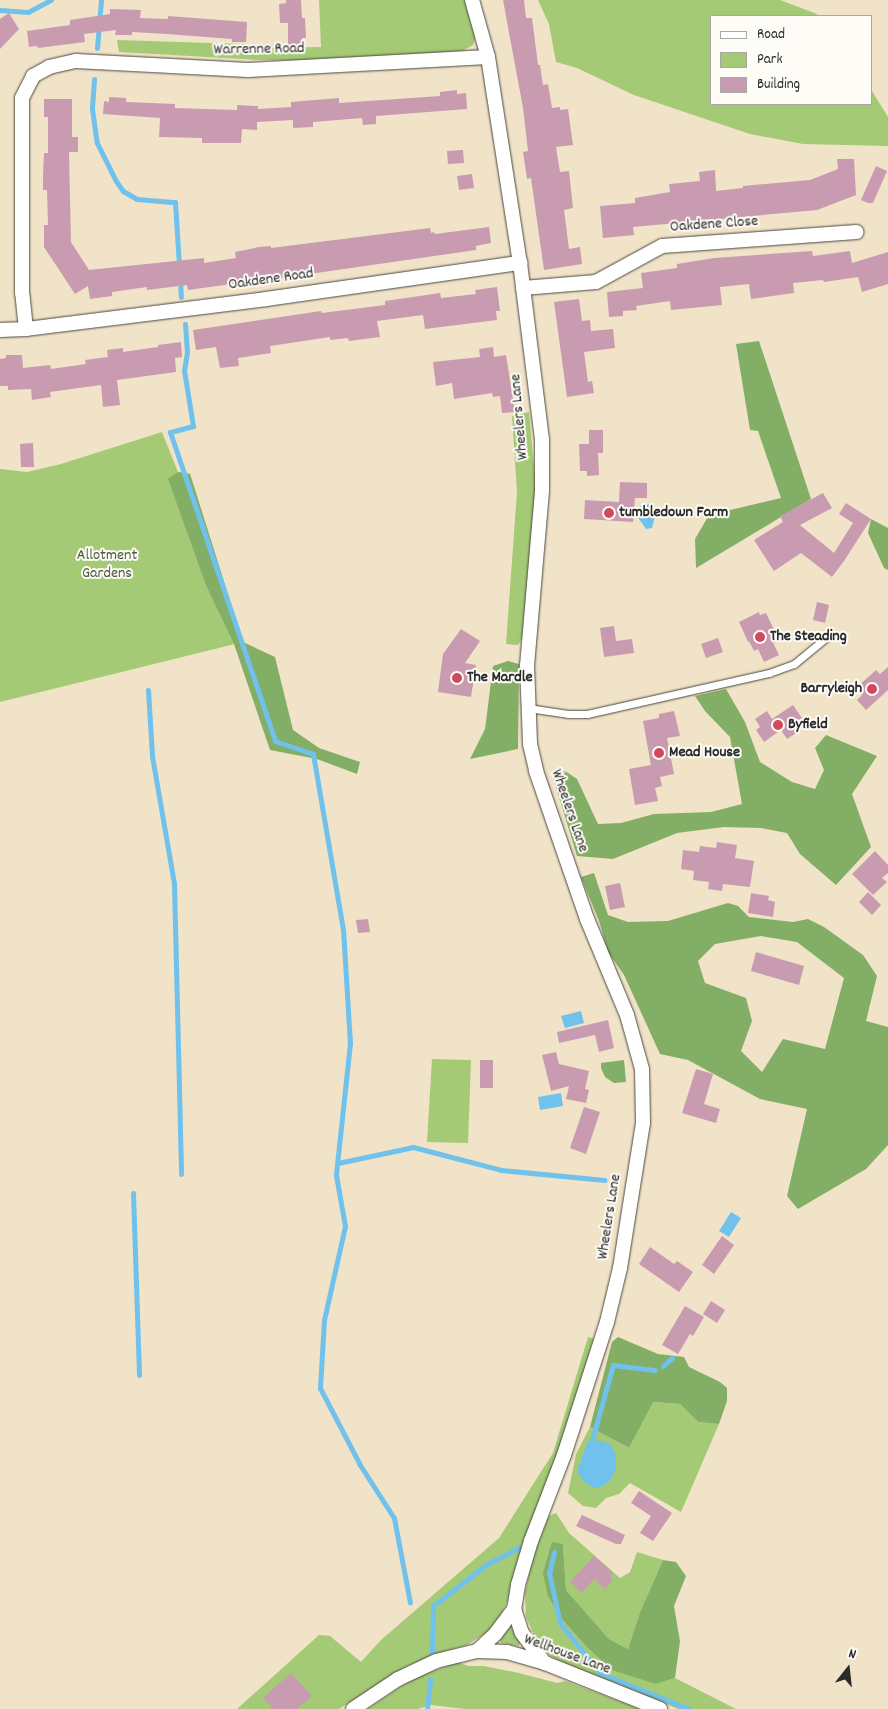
<!DOCTYPE html>
<style>
body{margin:0}
#map{position:relative;width:888px;height:1709px;overflow:hidden;background:#f1e3c7;font-family:Dekko,sans-serif}
div>[style]{position:absolute}
.green>*{inset:0;background:#a4ca75}
.forest>*{inset:0;background:#83ae66}
.water>*{inset:0;background:#70c1ec}
.stream>*{height:5px;margin:-2.5px;padding:0 2.5px;transform-origin:2.5px;border-radius:2.5px;background:#70c1ec}
.building>*{inset:0;background:#c99bb1}
.roads{filter:drop-shadow(0 0 1px #494742) drop-shadow(0 0 1px #494742)}
.service>*{height:7px;margin:-3.5px;padding:0 3.5px;transform-origin:3.5px;border-radius:3.5px;background:#fff}
.minor>*{height:14px;margin:-7px;padding:0 7px;transform-origin:7px;border-radius:7px;background:#fff}
.dots>*{width:14px;height:14px;translate:-50% -50%;box-sizing:border-box;border:2px solid #fdfcf7;border-radius:50%}
span{translate:-50% -50%;white-space:nowrap;text-align:center;line-height:1.15;-webkit-text-stroke:4px #fdfcf7;paint-order:stroke}
.street-label{font-size:16px;color:#2b2b2b}
.poi-label{font-size:16px;color:#2b2b2b;font-weight:700}
.left{translate:0 -50%;text-align:left}
.right{translate:-100% -50%;text-align:right}
.park-label{font-size:16px;color:#4f5b41}
.legend{position:absolute;left:710px;top:15px;width:162px;height:90px;box-sizing:border-box;background:#fdfcf7;border:1px solid #a9a8a5;margin:0;padding:6px 9px;list-style:none;font-size:15px;color:#2b2b2b}
.legend li{display:flex;align-items:center;gap:10px;height:25px}
.legend b{width:25px;border:1px solid #a9a8a5}
.north{position:absolute;left:823px;top:1644px;width:50px;height:50px;-webkit-text-stroke:4px #fdfcf7;paint-order:stroke;rotate:16deg;font-size:14px;font-weight:700;line-height:20px;text-align:center;color:#2b2b2b}
.north::after{content:'';display:block;margin:auto;width:18px;height:22px;background:#2b2b2b;clip-path:polygon(50% 0,100% 100%,50% 72%,0 100%)}
</style>
<div id="map">
<div class="green">
<div style="clip-path:polygon(319px 0,465px 0,476px 36px,473px 45px,462px 51px,322px 61px,262px 60px,119px 52px,117px 40px,272px 45px,272px 48px,321px 47px)"></div>
<div style="clip-path:polygon(538px 0,780px 0,817px 14px,819px 16px,712px 16px,712px 104px,872px 104px,872px 91px,888px 117px,888px 146px,803px 144px,750px 134px,634px 95px,577px 68px,556px 62px,549px 24px)"></div>
<div style="clip-path:polygon(529px 412px,536px 490px,523px 637px,518px 645px,506px 644px,517px 492px,512px 416px)"></div>
<div style="clip-path:polygon(162px 432px,178px 472px,190px 474px,243px 642px,0 702px,0 469px,27px 472px,61px 464px)"></div>
<div style="clip-path:polygon(432px 1059px,471px 1060px,468px 1143px,427px 1142px)"></div>
<div style="clip-path:polygon(588px 1337px,596px 1339px,548px 1481px,515px 1568px,509px 1597px,500px 1617px,486px 1633px,467px 1645px,438px 1653px,405px 1667px,339px 1709px,237px 1709px,319px 1635px,330px 1636px,361px 1662px,381px 1640px,499px 1538px,553px 1453px)"></div>
<div style="clip-path:polygon(652px 1402px,680px 1404px,698px 1422px,719px 1424px,681px 1512px,630px 1483px,619px 1494px,606px 1498px,596px 1508px,583px 1506px,568px 1493px,576px 1454px,590px 1427px,629px 1448px)"></div>
<div style="clip-path:polygon(556px 1513px,569px 1533px,620px 1578px,630px 1572px,637px 1552px,663px 1560px,640px 1612px,628px 1649px,609px 1639px,566px 1590px,563px 1544px,548px 1596px,656px 1684px,675px 1678px,736px 1709px,678px 1709px,556px 1660px,539px 1646px,526px 1617px,525px 1593px,533px 1557px,549px 1516px)"></div>
<div style="clip-path:polygon(511px 1626px,516px 1628px,520px 1644px,518px 1646px,501px 1643px,500px 1639px)"></div>
<div style="clip-path:polygon(458px 1662px,468px 1666px,484px 1666px,519px 1673px,557px 1683px,565px 1681px,640px 1709px,465px 1709px,431px 1705px,418px 1709px,368px 1709px,412px 1679px)"></div>
</div>
<div class="forest">
<div style="clip-path:polygon(759px 341px,811px 499px,696px 568px,695px 539px,709px 515px,781px 498px,758px 431px,750px 430px,736px 344px)"></div>
<div style="clip-path:polygon(178px 472px,190px 474px,243px 642px,275px 657px,293px 730px,319px 748px,360px 762px,357px 774px,317px 759px,270px 750px,234px 644px,206px 585px,168px 479px)"></div>
<div style="clip-path:polygon(871px 519px,888px 528px,888px 570px,884px 568px,868px 533px)"></div>
<div style="clip-path:polygon(508px 661px,519px 664px,518px 749px,470px 759px,485px 729px,493px 666px)"></div>
<div style="clip-path:polygon(726px 689px,745px 722px,760px 762px,792px 782px,815px 789px,824px 770px,815px 748px,826px 735px,877px 756px,852px 794px,871px 847px,836px 885px,800px 854px,787px 833px,761px 828px,724px 827px,677px 833px,613px 859px,577px 856px,552px 774px,565px 771px,577px 779px,598px 824px,621px 823px,654px 814px,711px 812px,742px 804px,730px 737px,705px 711px,695px 696px)"></div>
<div style="clip-path:polygon(evenodd,594px 873px,608px 915px,628px 922px,668px 921px,728px 903px,738px 906px,749px 917px,793px 922px,808px 919px,824px 927px,863px 955px,877px 976px,866px 1021px,888px 1027px,888px 1145px,866px 1169px,798px 1209px,787px 1196px,807px 1109px,760px 1099px,688px 1060px,660px 1054px,624px 975px,608px 952px,599px 921px,581px 877px,594px 873px,761px 936px,797px 942px,844px 978px,825px 1049px,783px 1039px,762px 1072px,741px 1051px,752px 1021px,746px 998px,705px 983px,698px 961px,715px 944px,761px 936px)"></div>
<div style="clip-path:polygon(624px 1060px,626px 1082px,614px 1083px,605px 1077px,601px 1068px,601px 1063px)"></div>
<div style="clip-path:polygon(618px 1337px,658px 1354px,684px 1357px,689px 1367px,720px 1382px,727px 1388px,727px 1401px,719px 1424px,698px 1422px,680px 1404px,653px 1402px,629px 1448px,590px 1427px,612px 1342px)"></div>
<div style="clip-path:polygon(552px 1542px,563px 1544px,566px 1590px,609px 1639px,628px 1649px,640px 1612px,663px 1560px,676px 1562px,686px 1576px,674px 1606px,680px 1641px,675px 1678px,656px 1684px,612px 1670px,587px 1647px,562px 1619px,548px 1596px,543px 1573px)"></div>
</div>
<div class="water">
<div style="clip-path:polygon(649px 504px,655px 516px,652px 528px,646px 529px,637px 516px,638px 507px)"></div>
<div style="clip-path:polygon(581px 1011px,584px 1023px,565px 1028px,561px 1016px)"></div>
<div style="clip-path:polygon(561px 1093px,563px 1106px,540px 1110px,538px 1097px)"></div>
<div style="clip-path:polygon(731px 1212px,741px 1218px,729px 1237px,719px 1231px)"></div>
<div style="clip-path:polygon(588px 1441px,602px 1441px,611px 1445px,616px 1455px,616px 1469px,610px 1481px,599px 1488px,594px 1488px,584px 1482px,577px 1471px)"></div>
</div>
<div class="stream">
<div style="left:0;top:10px;width:28px;rotate:4deg"></div>
<div style="left:28px;top:12px;width:26px;rotate:-28deg"></div>
<div style="left:97px;top:48px;width:48px;rotate:-85.2deg"></div>
<div style="left:94px;top:79px;width:30px;rotate:94deg"></div>
<div style="left:92px;top:109px;width:34px;rotate:82deg"></div>
<div style="left:97px;top:143px;width:42px;rotate:63.4deg"></div>
<div style="left:116px;top:181px;width:12px;rotate:55deg"></div>
<div style="left:123px;top:191px;width:16px;rotate:30deg"></div>
<div style="left:137px;top:199px;width:38px;rotate:5deg"></div>
<div style="left:175px;top:202px;width:64px;rotate:86.4deg"></div>
<div style="left:180px;top:280px;width:17px;rotate:87deg"></div>
<div style="left:185px;top:324px;width:28px;rotate:86deg"></div>
<div style="left:187px;top:352px;width:18px;rotate:99deg"></div>
<div style="left:184px;top:370px;width:57px;rotate:80.9deg"></div>
<div style="left:193px;top:426px;width:24px;rotate:165deg"></div>
<div style="left:170px;top:432px;width:326px;rotate:71.2deg"></div>
<div style="left:275px;top:741px;width:40px;rotate:18.9deg"></div>
<div style="left:313px;top:754px;width:178px;rotate:80.3deg"></div>
<div style="left:343px;top:929px;width:114px;rotate:86.5deg"></div>
<div style="left:350px;top:1043px;width:133px;rotate:96.1deg"></div>
<div style="left:336px;top:1175px;width:52px;rotate:80deg"></div>
<div style="left:345px;top:1226px;width:96px;rotate:102.6deg"></div>
<div style="left:324px;top:1320px;width:68px;rotate:93.4deg"></div>
<div style="left:320px;top:1388px;width:87px;rotate:62.5deg"></div>
<div style="left:360px;top:1465px;width:63px;rotate:57.3deg"></div>
<div style="left:394px;top:1518px;width:86px;rotate:79.3deg"></div>
<div style="left:148px;top:690px;width:66px;rotate:86.5deg"></div>
<div style="left:152px;top:756px;width:130px;rotate:80.2deg"></div>
<div style="left:174px;top:884px;width:290px;rotate:88.6deg"></div>
<div style="left:338px;top:1163px;width:77px;rotate:-12deg"></div>
<div style="left:413px;top:1147px;width:91px;rotate:14.6deg"></div>
<div style="left:501px;top:1170px;width:104px;rotate:5.5deg"></div>
<div style="left:133px;top:1193px;width:182px;rotate:88.1deg"></div>
<div style="left:663px;top:1366px;width:12px;rotate:-42deg"></div>
<div style="left:592px;top:1440px;width:78px;rotate:-74.4deg"></div>
<div style="left:613px;top:1365px;width:42px;rotate:6.8deg"></div>
<div style="left:554px;top:1552px;width:22px;rotate:103deg"></div>
<div style="left:549px;top:1573px;width:51px;rotate:77.6deg"></div>
<div style="left:560px;top:1623px;width:64px;rotate:51.3deg"></div>
<div style="left:600px;top:1673px;width:96px;rotate:22deg"></div>
<div style="left:432px;top:1652px;width:46px;rotate:-88.8deg"></div>
<div style="left:433px;top:1606px;width:68px;rotate:-37.9deg"></div>
<div style="left:487px;top:1564px;width:36px;rotate:-27deg"></div>
<div style="left:427px;top:1709px;width:30px;rotate:-84deg"></div>
</div>
<div class="building">
<div style="clip-path:polygon(286px 0,301px 0,302px 18px,305px 18px,306px 38px,302px 38px,302px 46px,288px 47px,288px 23px,280px 23px,279px 4px,286px 3px)"></div>
<div style="clip-path:polygon(503px 0,524px 0,526px 18px,532px 18px,538px 65px,540px 65px,543px 85px,548px 84px,552px 108px,560px 107px,560px 110px,568px 109px,573px 145px,556px 147px,560px 172px,569px 171px,573px 208px,564px 210px,569px 249px,580px 247px,582px 264px,544px 270px,531px 178px,527px 179px,523px 152px,528px 151px,523px 108px)"></div>
<div style="clip-path:polygon(110px 9px,141px 10px,140px 18px,168px 19px,168px 16px,247px 22px,246px 42px,232px 42px,232px 39px,167px 34px,132px 32px,132px 35px,115px 35px,116px 30px,84px 34px,85px 42px,38px 48px,37px 46px,29px 47px,27px 31px,70px 25px,70px 20px,110px 14px)"></div>
<div style="clip-path:polygon(9px 13px,19px 29px,0 49px,0 19px)"></div>
<div style="clip-path:polygon(457px 90px,457px 94px,466px 93px,467px 109px,376px 116px,376px 124px,363px 125px,362px 118px,313px 122px,313px 127px,293px 128px,293px 120px,257px 122px,257px 130px,242px 129px,241px 143px,202px 143px,202px 138px,159px 137px,160px 118px,103px 114px,104px 101px,109px 102px,109px 97px,126px 98px,126px 102px,175px 104px,175px 108px,237px 110px,237px 105px,258px 106px,258px 109px,291px 107px,291px 102px,339px 98px,339px 103px,440px 96px,440px 92px)"></div>
<div style="clip-path:polygon(44px 99px,72px 99px,72px 137px,78px 137px,78px 152px,69px 152px,71px 242px,89px 270px,204px 258px,204px 263px,236px 258px,235px 252px,259px 247px,271px 246px,271px 248px,430px 228px,431px 233px,434px 232px,435px 234px,489px 227px,491px 243px,476px 246px,476px 250px,240px 284px,239px 283px,188px 290px,187px 285px,147px 290px,147px 287px,112px 292px,112px 296px,90px 299px,88px 286px,75px 294px,44px 247px,44px 225px,48px 225px,47px 190px,43px 190px,43px 175px,44px 153px,48px 153px,48px 117px,44px 117px)"></div>
<div style="clip-path:polygon(463px 150px,464px 163px,448px 164px,447px 151px)"></div>
<div style="clip-path:polygon(837px 159px,854px 159px,856px 195px,817px 210px,633px 227px,634px 235px,603px 238px,600px 206px,635px 203px,635px 198px,670px 192px,669px 184px,700px 181px,699px 172px,715px 170px,716px 191px,743px 188px,743px 186px,810px 180px,838px 169px)"></div>
<div style="clip-path:polygon(876px 166px,887px 171px,873px 203px,868px 203px,861px 200px)"></div>
<div style="clip-path:polygon(472px 174px,474px 188px,459px 190px,457px 176px)"></div>
<div style="clip-path:polygon(812px 251px,813px 256px,850px 251px,852px 263px,888px 252px,888px 284px,862px 292px,858px 277px,824px 282px,823px 280px,793px 283px,794px 293px,751px 299px,749px 284px,720px 287px,722px 305px,671px 310px,670px 301px,636px 306px,637px 310px,623px 311px,623px 316px,609px 317px,607px 292px,643px 288px,641px 273px,677px 268px,677px 264px,714px 258px)"></div>
<div style="clip-path:polygon(497px 287px,500px 311px,496px 311px,497px 320px,425px 329px,423px 315px,377px 321px,380px 337px,349px 341px,348px 338px,330px 340px,330px 337px,270px 346px,271px 353px,238px 358px,239px 366px,220px 368px,216px 347px,196px 350px,193px 330px,321px 311px,322px 313px,385px 305px,385px 301px,440px 293px,441px 298px,476px 294px,475px 290px)"></div>
<div style="clip-path:polygon(579px 299px,582px 321px,590px 320px,591px 331px,613px 329px,615px 348px,584px 352px,588px 382px,592px 381px,594px 393px,567px 397px,554px 302px)"></div>
<div style="clip-path:polygon(181px 342px,182px 357px,175px 358px,176px 372px,117px 380px,120px 405px,103px 407px,101px 385px,50px 392px,51px 397px,32px 400px,31px 389px,8px 390px,8px 386px,0 386px,0 359px,6px 358px,6px 355px,22px 355px,23px 368px,50px 365px,51px 369px,86px 364px,85px 360px,108px 357px,107px 350px,123px 348px,123px 352px,158px 347px,158px 345px)"></div>
<div style="clip-path:polygon(493px 347px,494px 357px,506px 355px,515px 412px,502px 413px,500px 396px,493px 397px,492px 393px,454px 399px,452px 383px,436px 386px,433px 362px,480px 357px,479px 349px)"></div>
<div style="clip-path:polygon(589px 430px,603px 430px,603px 453px,598px 453px,599px 475px,587px 476px,587px 471px,580px 471px,579px 444px,589px 444px)"></div>
<div style="clip-path:polygon(33px 443px,34px 467px,21px 467px,20px 444px)"></div>
<div style="clip-path:polygon(620px 482px,647px 483px,647px 498px,635px 498px,633px 522px,584px 519px,585px 500px,619px 502px)"></div>
<div style="clip-path:polygon(823px 493px,832px 508px,800px 525px,834px 553px,853px 523px,839px 514px,846px 503px,871px 519px,844px 561px,832px 577px,801px 553px,774px 571px,754px 540px,783px 522px,780px 516px)"></div>
<div style="clip-path:polygon(817px 602px,829px 605px,825px 623px,813px 620px)"></div>
<div style="clip-path:polygon(759px 612px,760px 615px,766px 613px,779px 640px,773px 643px,779px 655px,764px 662px,758px 649px,754px 651px,749px 641px,748px 642px,739px 622px)"></div>
<div style="clip-path:polygon(614px 626px,616px 641px,632px 639px,634px 653px,604px 657px,600px 628px)"></div>
<div style="clip-path:polygon(461px 629px,480px 641px,465px 663px,476px 665px,471px 697px,438px 692px,443px 654px)"></div>
<div style="clip-path:polygon(718px 638px,723px 652px,706px 658px,701px 644px)"></div>
<div style="clip-path:polygon(888px 667px,888px 690px,866px 710px,857px 700px,862px 695px,856px 688px,876px 670px,880px 674px)"></div>
<div style="clip-path:polygon(793px 705px,802px 718px,796px 722px,801px 730px,787px 739px,781px 730px,764px 742px,756px 730px,760px 727px,755px 719px,767px 711px,772px 719px)"></div>
<div style="clip-path:polygon(674px 711px,680px 736px,667px 738px,674px 774px,660px 777px,662px 786px,655px 788px,658px 801px,635px 805px,629px 769px,651px 765px,643px 721px,659px 718px,659px 714px)"></div>
<div style="clip-path:polygon(717px 842px,737px 845px,735px 858px,754px 861px,750px 887px,723px 884px,722px 891px,708px 889px,709px 882px,693px 880px,694px 871px,681px 869px,683px 850px,699px 852px,700px 846px,716px 848px)"></div>
<div style="clip-path:polygon(875px 851px,888px 865px,888px 873px,882px 878px,887px 882px,873px 895px,852px 874px)"></div>
<div style="clip-path:polygon(620px 883px,625px 907px,610px 910px,605px 886px)"></div>
<div style="clip-path:polygon(868px 892px,881px 905px,872px 915px,859px 902px)"></div>
<div style="clip-path:polygon(751px 893px,769px 896px,768px 900px,775px 902px,773px 917px,748px 913px)"></div>
<div style="clip-path:polygon(368px 919px,370px 932px,358px 933px,356px 920px)"></div>
<div style="clip-path:polygon(756px 952px,804px 966px,799px 985px,751px 971px)"></div>
<div style="clip-path:polygon(608px 1020px,614px 1048px,599px 1052px,595px 1035px,559px 1043px,557px 1032px)"></div>
<div style="clip-path:polygon(556px 1052px,559px 1064px,589px 1071px,585px 1089px,589px 1090px,586px 1103px,566px 1099px,569px 1086px,551px 1091px,542px 1055px)"></div>
<div style="clip-path:polygon(480px 1060px,493px 1060px,493px 1088px,480px 1088px)"></div>
<div style="clip-path:polygon(696px 1069px,713px 1074px,704px 1104px,720px 1109px,716px 1123px,682px 1113px)"></div>
<div style="clip-path:polygon(584px 1107px,600px 1112px,586px 1154px,570px 1148px)"></div>
<div style="clip-path:polygon(722px 1236px,734px 1245px,714px 1274px,702px 1265px)"></div>
<div style="clip-path:polygon(650px 1247px,674px 1264px,677px 1261px,693px 1272px,679px 1292px,639px 1264px)"></div>
<div style="clip-path:polygon(711px 1301px,725px 1310px,717px 1323px,703px 1314px)"></div>
<div style="clip-path:polygon(685px 1306px,704px 1317px,693px 1336px,690px 1334px,678px 1354px,662px 1345px)"></div>
<div style="clip-path:polygon(639px 1491px,672px 1513px,653px 1541px,640px 1533px,651px 1516px,631px 1503px)"></div>
<div style="clip-path:polygon(582px 1515px,625px 1535px,621px 1544px,616px 1544px,576px 1526px)"></div>
<div style="clip-path:polygon(594px 1556px,613px 1573px,610px 1576px,613px 1579px,605px 1589px,594px 1579px,582px 1593px,570px 1582px)"></div>
<div style="clip-path:polygon(291px 1673px,312px 1696px,297px 1709px,273px 1709px,263px 1698px)"></div>
</div>
<div class="roads">
<div class="service">
<div style="left:528px;top:708px;width:40px;rotate:8.5deg"></div>
<div style="left:568px;top:714px;width:19px"></div>
<div style="left:587px;top:714px;width:187px;rotate:-12.7deg"></div>
<div style="left:769px;top:673px;width:27px;rotate:-20deg"></div>
<div style="left:794px;top:664px;width:44px;rotate:-39.5deg"></div>
</div>
<div class="minor">
<div style="left:472px;top:0;width:59px;rotate:74.3deg"></div>
<div style="left:488px;top:57px;width:208px;rotate:81.2deg"></div>
<div style="left:520px;top:263px;width:178px;rotate:82.9deg"></div>
<div style="left:542px;top:440px;width:51px;rotate:90deg"></div>
<div style="left:542px;top:491px;width:175px;rotate:94.9deg"></div>
<div style="left:527px;top:665px;width:79px;rotate:87.8deg"></div>
<div style="left:530px;top:744px;width:28px;rotate:77deg"></div>
<div style="left:536px;top:771px;width:157px;rotate:71deg"></div>
<div style="left:587px;top:919px;width:104px;rotate:67.4deg"></div>
<div style="left:627px;top:1015px;width:56px;rotate:74.5deg"></div>
<div style="left:642px;top:1069px;width:54px;rotate:88.9deg"></div>
<div style="left:643px;top:1123px;width:147px;rotate:99deg"></div>
<div style="left:620px;top:1268px;width:56px;rotate:103.5deg"></div>
<div style="left:607px;top:1322px;width:140px;rotate:107.9deg"></div>
<div style="left:564px;top:1455px;width:92px;rotate:111deg"></div>
<div style="left:531px;top:1541px;width:46px;rotate:106.5deg"></div>
<div style="left:518px;top:1585px;width:24px;rotate:99deg"></div>
<div style="left:514px;top:1609px;width:25px;rotate:72deg"></div>
<div style="left:522px;top:1633px;width:38px;rotate:53deg"></div>
<div style="left:523px;top:288px;width:73px;rotate:-4.7deg"></div>
<div style="left:596px;top:282px;width:75px;rotate:-28.6deg"></div>
<div style="left:662px;top:246px;width:195px;rotate:-4.1deg"></div>
<div style="left:26px;top:329px;width:36px;rotate:-96deg"></div>
<div style="left:22px;top:293px;width:195px;rotate:-90deg"></div>
<div style="left:22px;top:98px;width:25px;rotate:-63deg"></div>
<div style="left:33px;top:76px;width:18px;rotate:-29deg"></div>
<div style="left:49px;top:67px;width:28px;rotate:-13deg"></div>
<div style="left:76px;top:61px;width:172px;rotate:3deg"></div>
<div style="left:248px;top:70px;width:240px;rotate:-3.1deg"></div>
<div style="left:0;top:330px;width:26px;rotate:-2deg"></div>
<div style="left:26px;top:329px;width:242px;rotate:-7.1deg"></div>
<div style="left:266px;top:299px;width:257px;rotate:-8.1deg"></div>
<div style="left:477px;top:1651px;width:26px;rotate:-43deg"></div>
<div style="left:496px;top:1633px;width:30px;rotate:-53deg"></div>
<div style="left:353px;top:1709px;width:54px;rotate:-33.7deg"></div>
<div style="left:398px;top:1679px;width:42px;rotate:-25.3deg"></div>
<div style="left:436px;top:1661px;width:42px;rotate:-13.7deg"></div>
<div style="left:477px;top:1651px;width:30px;rotate:2deg"></div>
<div style="left:507px;top:1652px;width:40px;rotate:16deg"></div>
<div style="left:545px;top:1663px;width:124px;rotate:21.8deg"></div>
</div>
</div>
<div class="dots">
<div style="left:609px;top:513px;background:#d1495b"></div>
<div style="left:760px;top:637px;background:#d1495b"></div>
<div style="left:457px;top:678px;background:#d1495b"></div>
<div style="left:872px;top:689px;background:#d1495b"></div>
<div style="left:778px;top:725px;background:#d1495b"></div>
<div style="left:659px;top:753px;background:#d1495b"></div>
</div>
<div class="street-label">
<span style="left:259px;top:50px;rotate:-1deg">Warrenne Road</span>
<span style="left:714px;top:225px;rotate:-4deg">Oakdene Close</span>
<span style="left:271px;top:280px;rotate:-8deg">Oakdene Road</span>
<span style="left:520px;top:417px;rotate:-95deg">Wheelers Lane</span>
<span style="left:569px;top:811px;rotate:71deg">Wheelers Lane</span>
<span style="left:610px;top:1217px;rotate:-81deg">Wheelers Lane</span>
<span style="left:567px;top:1655px;rotate:20deg">Wellhouse Lane</span>
</div>
<div class="poi-label">
<span class="left" style="left:619px;top:513px">tumbledown Farm</span>
<span class="left" style="left:770px;top:637px">The Steading</span>
<span class="left" style="left:467px;top:678px">The Mardle</span>
<span class="right" style="left:862px;top:689px">Barryleigh</span>
<span class="left" style="left:788px;top:725px">Byfield</span>
<span class="left" style="left:669px;top:753px">Mead House</span>
</div>
<div class="park-label">
<span style="left:107px;top:565px">Allotment<br>Gardens</span>
</div>
<ul class="legend">
<li><b style="height:6px;background:#fff"></b>Road</li>
<li><b style="height:14px;background:#a4ca75"></b>Park</li>
<li><b style="height:14px;background:#c99bb1"></b>Building</li>
</ul>
<div class="north">N</div>
</div>
